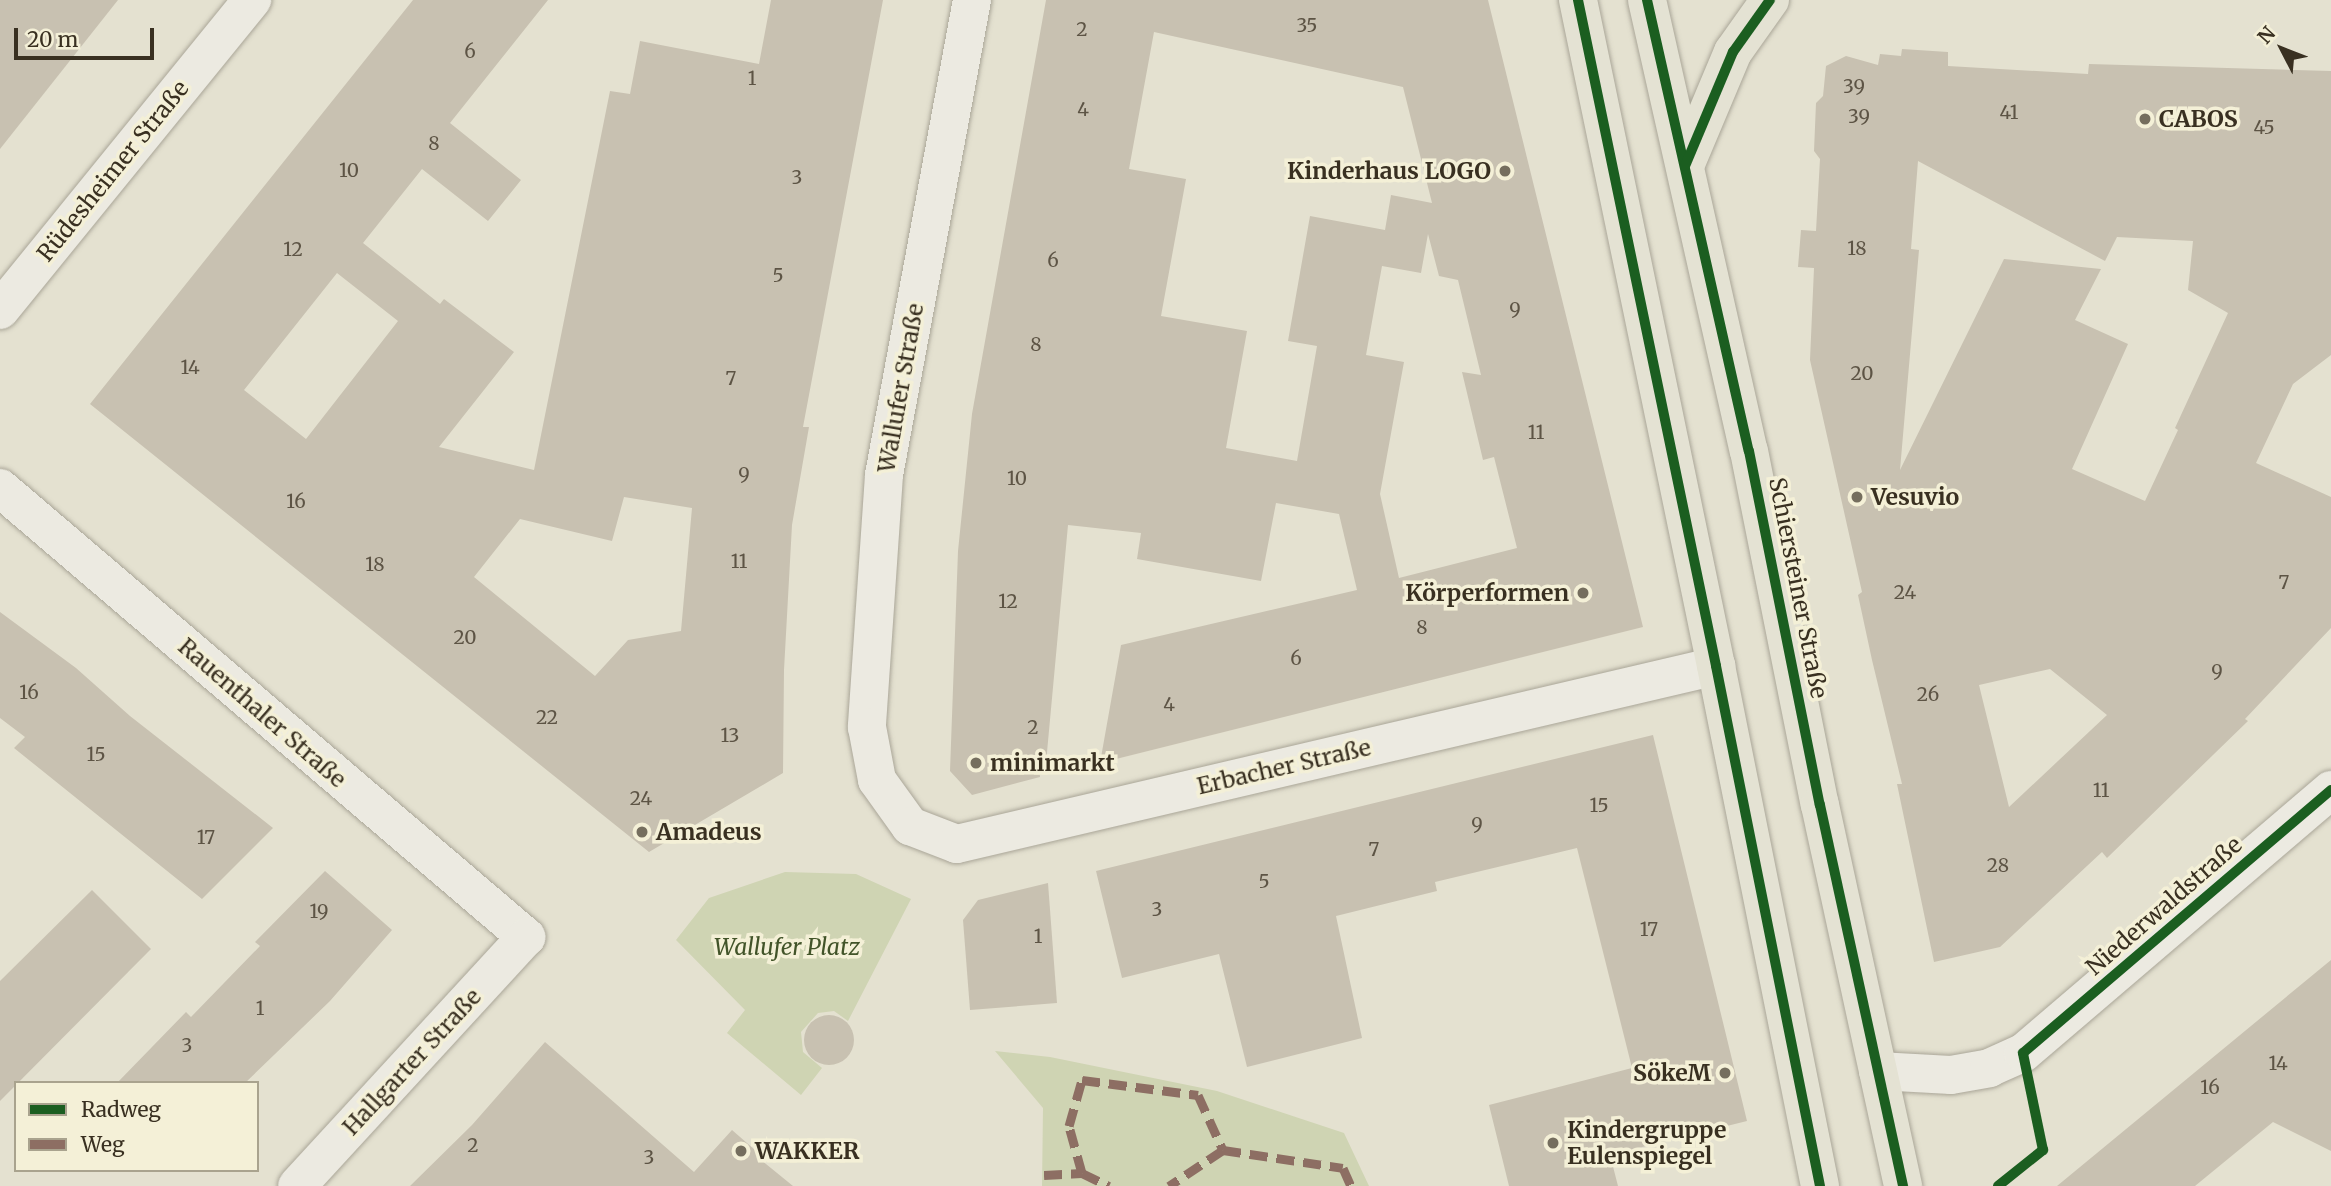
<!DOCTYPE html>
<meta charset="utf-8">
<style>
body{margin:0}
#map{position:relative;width:2331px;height:1186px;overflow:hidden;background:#e4e1d0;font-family:Merriweather,serif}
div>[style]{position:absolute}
.green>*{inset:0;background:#cfd4b3}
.building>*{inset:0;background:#c8c1b1}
.round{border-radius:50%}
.roads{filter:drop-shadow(0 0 2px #aaa698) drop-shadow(0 0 2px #aaa698)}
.street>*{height:38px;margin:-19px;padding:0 19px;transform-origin:19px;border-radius:19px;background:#eceae1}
.primary>*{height:38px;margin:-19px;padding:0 19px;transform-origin:19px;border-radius:19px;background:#e4e2d3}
.quiet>*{height:9px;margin-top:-4.5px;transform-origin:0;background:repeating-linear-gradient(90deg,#8d6e63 0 18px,transparent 0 27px)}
.cycleway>*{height:10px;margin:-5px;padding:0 5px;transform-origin:5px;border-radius:5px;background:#1b5e20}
.dots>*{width:19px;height:19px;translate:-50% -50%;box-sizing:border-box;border:4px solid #f4f0d7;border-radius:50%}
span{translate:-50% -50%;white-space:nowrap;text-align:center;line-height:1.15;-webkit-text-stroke:7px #f4f0d7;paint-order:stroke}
.number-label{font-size:19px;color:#5d5445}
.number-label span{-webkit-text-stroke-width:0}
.poi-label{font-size:23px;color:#393021;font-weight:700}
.left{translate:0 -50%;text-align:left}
.right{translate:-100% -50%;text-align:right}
.street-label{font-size:23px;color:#393021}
.park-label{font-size:23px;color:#425429;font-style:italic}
.legend{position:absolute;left:14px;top:1081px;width:245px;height:91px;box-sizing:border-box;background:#f4f0d7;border:2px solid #a9a38e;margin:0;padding:9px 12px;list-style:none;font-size:21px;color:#393021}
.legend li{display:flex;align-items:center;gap:14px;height:35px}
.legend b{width:35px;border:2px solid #a9a38e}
.north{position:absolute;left:2247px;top:14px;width:70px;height:70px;-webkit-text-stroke:5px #f4f0d7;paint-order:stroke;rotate:312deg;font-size:19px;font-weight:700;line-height:28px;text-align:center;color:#393021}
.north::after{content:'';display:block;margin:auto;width:24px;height:32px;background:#393021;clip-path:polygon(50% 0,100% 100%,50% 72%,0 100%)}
.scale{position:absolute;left:14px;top:28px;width:140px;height:32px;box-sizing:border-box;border:4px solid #393021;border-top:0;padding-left:9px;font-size:21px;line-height:24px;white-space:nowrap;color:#393021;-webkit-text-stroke:5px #f4f0d7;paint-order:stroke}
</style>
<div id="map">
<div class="green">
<div style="clip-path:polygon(785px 872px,856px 874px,911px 899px,848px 1021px,834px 1011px,818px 1013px,801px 1032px,803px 1052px,822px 1068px,801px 1095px,727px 1033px,745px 1010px,676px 940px,709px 898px)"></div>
<div style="clip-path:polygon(995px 1051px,1050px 1057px,1217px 1091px,1344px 1133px,1369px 1186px,1042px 1186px,1043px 1108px)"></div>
</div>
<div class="building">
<div style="clip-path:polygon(0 0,118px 0,0 149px)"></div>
<div style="clip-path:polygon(evenodd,413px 0,548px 0,450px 123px,521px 180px,488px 221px,422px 169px,363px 243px,440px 304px,444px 299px,514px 352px,439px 447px,534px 470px,610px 91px,630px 94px,640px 41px,759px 64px,771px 0,883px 0,803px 427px,809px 427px,792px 525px,784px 670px,783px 773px,649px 852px,90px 404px,413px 0,337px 273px,398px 321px,306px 439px,244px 390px,337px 273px,413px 0,624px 497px,692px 508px,681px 631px,628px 640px,595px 676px,474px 577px,520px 519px,612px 541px,624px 497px)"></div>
<div style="clip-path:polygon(evenodd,1046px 0,1488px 0,1643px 627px,1100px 763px,1121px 645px,1357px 590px,1339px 514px,1276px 503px,1261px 581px,1137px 559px,1141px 533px,1068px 525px,1046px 763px,1039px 764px,1040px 777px,972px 795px,950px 771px,958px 551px,972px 414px,1046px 0,1154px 32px,1403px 87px,1432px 203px,1391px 195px,1385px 230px,1310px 216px,1288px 341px,1317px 346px,1297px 461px,1226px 448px,1247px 331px,1161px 316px,1186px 179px,1129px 169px,1154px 32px,1046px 0,1428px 234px,1439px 276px,1458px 280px,1481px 375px,1462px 372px,1483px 460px,1494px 457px,1517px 548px,1399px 578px,1380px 494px,1404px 362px,1366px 355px,1382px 266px,1421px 273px,1428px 234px)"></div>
<div style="clip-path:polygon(evenodd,1902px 49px,1948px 52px,1948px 66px,2088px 74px,2089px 64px,2331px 71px,2331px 355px,2293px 384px,2256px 463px,2331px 497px,2331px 628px,2245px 719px,2248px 721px,2107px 858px,2102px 852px,2000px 947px,1934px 962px,1897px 784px,1902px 784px,1872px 660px,1858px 595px,1862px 592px,1810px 360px,1814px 268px,1798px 267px,1801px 230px,1816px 231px,1820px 159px,1814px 151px,1816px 103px,1823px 96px,1826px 66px,1846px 56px,1878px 65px,1880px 54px,1901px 56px,1902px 49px,1918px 161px,2105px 261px,2117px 237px,2193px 241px,2188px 290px,2228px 313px,2175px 428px,2178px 430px,2145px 501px,2072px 469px,2128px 344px,2075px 320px,2101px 269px,2004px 259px,1900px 470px,1919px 250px,1911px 249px,1918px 161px,1902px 49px,2050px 669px,2107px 715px,2009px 807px,1979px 685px,2050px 669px)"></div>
<div style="clip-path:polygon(0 612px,76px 668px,130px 716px,273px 828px,202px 899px,14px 748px,25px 737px,0 718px)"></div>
<div style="clip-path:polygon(1653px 735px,1747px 1121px,1610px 1155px,1618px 1186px,1509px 1186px,1489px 1105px,1632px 1068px,1577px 848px,1435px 882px,1437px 891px,1336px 916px,1362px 1038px,1247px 1067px,1219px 954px,1122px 978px,1096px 871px)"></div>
<div style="clip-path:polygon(325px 871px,392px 930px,330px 1001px,245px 1083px,117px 1083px,186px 1012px,191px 1017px,260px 946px,255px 942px)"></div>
<div style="clip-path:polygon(1048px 883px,1057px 1003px,970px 1010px,963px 920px,978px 900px)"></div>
<div style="clip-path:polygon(92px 890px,151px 949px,0 1101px,0 981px)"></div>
<div style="clip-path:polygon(2331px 960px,2331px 1151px,2273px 1122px,2195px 1186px,2057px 1186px)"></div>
<div class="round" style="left:804px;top:1015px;width:50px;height:50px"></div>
<div style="clip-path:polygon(545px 1042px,694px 1172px,732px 1130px,763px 1157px,760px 1159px,793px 1186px,410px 1186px,472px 1125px)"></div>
</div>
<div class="roads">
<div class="street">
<div style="left:972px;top:0;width:483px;rotate:100.5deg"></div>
<div style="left:884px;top:475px;width:253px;rotate:93.9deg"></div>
<div style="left:867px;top:727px;width:54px;rotate:79.3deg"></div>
<div style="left:877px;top:780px;width:57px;rotate:54.3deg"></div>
<div style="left:910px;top:826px;width:50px;rotate:21deg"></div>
<div style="left:957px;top:844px;width:780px;rotate:-13.2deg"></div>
<div style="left:0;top:310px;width:400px;rotate:-50.9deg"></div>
<div style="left:0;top:488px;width:692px;rotate:40.48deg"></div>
<div style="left:526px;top:937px;width:338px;rotate:132.6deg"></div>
<div style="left:1878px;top:1071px;width:73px;rotate:3.1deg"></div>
<div style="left:1951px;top:1075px;width:39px;rotate:-10deg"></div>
<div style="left:1989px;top:1068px;width:37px;rotate:-24deg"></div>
<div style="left:2023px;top:1053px;width:405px;rotate:-40.5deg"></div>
</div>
<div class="primary">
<div style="left:1578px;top:0;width:680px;rotate:78.29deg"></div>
<div style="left:1716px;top:666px;width:530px;rotate:78.69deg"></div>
<div style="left:1647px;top:0;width:462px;rotate:77.3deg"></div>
<div style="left:1749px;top:451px;width:361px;rotate:78.7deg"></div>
<div style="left:1820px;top:805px;width:390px;rotate:77.7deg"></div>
<div style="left:1685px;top:166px;width:124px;rotate:-67.2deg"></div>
<div style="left:1733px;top:52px;width:64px;rotate:-54.6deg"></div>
</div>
</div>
<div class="quiet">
<div style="left:1223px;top:1150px;width:121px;rotate:8.5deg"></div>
<div style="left:1343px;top:1168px;width:20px;rotate:66deg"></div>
<div style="left:1082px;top:1173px;width:49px;rotate:-105.5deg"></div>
<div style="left:1069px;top:1126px;width:48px;rotate:-74.2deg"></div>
<div style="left:1082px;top:1080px;width:117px;rotate:7.4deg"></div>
<div style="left:1198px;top:1095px;width:60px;rotate:65.6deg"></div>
<div style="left:1223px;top:1150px;width:65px;rotate:146.3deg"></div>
<div style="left:1044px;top:1175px;width:38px;rotate:-3deg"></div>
<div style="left:1082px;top:1173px;width:30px;rotate:26deg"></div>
</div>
<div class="cycleway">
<div style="left:1578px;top:0;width:680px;rotate:78.29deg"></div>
<div style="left:1716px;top:666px;width:530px;rotate:78.69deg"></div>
<div style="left:1647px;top:0;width:462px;rotate:77.3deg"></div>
<div style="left:1749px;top:451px;width:361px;rotate:78.7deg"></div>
<div style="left:1820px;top:805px;width:390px;rotate:77.7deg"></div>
<div style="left:1685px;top:166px;width:124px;rotate:-67.2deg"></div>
<div style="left:1733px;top:52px;width:64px;rotate:-54.6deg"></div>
<div style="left:1998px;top:1186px;width:58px;rotate:-38.7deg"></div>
<div style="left:2043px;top:1150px;width:99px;rotate:-101.7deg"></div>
<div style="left:2023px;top:1053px;width:405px;rotate:-40.5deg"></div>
</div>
<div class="dots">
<div style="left:2145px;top:119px;background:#756e5e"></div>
<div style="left:1505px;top:171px;background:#756e5e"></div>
<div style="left:1857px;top:497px;background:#756e5e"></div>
<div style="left:1583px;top:593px;background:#756e5e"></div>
<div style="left:976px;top:763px;background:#756e5e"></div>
<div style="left:642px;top:832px;background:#756e5e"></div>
<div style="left:1725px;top:1073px;background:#756e5e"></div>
<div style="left:1553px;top:1143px;background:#756e5e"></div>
<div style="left:741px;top:1151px;background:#756e5e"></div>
</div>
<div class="number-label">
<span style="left:1307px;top:26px">35</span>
<span style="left:1082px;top:30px">2</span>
<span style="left:470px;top:52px">6</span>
<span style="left:752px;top:79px">1</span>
<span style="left:1854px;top:87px">39</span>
<span style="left:1083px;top:110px">4</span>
<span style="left:2009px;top:113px">41</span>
<span style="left:1859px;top:117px">39</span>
<span style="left:2264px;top:128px">45</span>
<span style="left:434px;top:144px">8</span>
<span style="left:349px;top:171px">10</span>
<span style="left:797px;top:178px">3</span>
<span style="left:1857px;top:249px">18</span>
<span style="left:293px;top:250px">12</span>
<span style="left:1053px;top:261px">6</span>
<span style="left:778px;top:276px">5</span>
<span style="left:1515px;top:310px">9</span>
<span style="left:1036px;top:345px">8</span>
<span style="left:190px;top:368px">14</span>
<span style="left:1862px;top:374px">20</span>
<span style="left:731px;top:379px">7</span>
<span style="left:1536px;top:433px">11</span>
<span style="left:744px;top:475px">9</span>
<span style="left:1017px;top:479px">10</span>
<span style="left:296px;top:502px">16</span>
<span style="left:739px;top:562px">11</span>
<span style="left:375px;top:565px">18</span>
<span style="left:2284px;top:583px">7</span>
<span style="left:1905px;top:593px">24</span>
<span style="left:1008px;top:602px">12</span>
<span style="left:1422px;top:628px">8</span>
<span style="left:465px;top:638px">20</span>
<span style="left:1296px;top:659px">6</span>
<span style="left:2217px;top:672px">9</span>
<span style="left:29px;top:693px">16</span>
<span style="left:1928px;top:695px">26</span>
<span style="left:1169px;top:705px">4</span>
<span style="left:547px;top:718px">22</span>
<span style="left:1033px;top:728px">2</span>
<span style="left:730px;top:736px">13</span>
<span style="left:96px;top:755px">15</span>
<span style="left:2101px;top:791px">11</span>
<span style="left:641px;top:799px">24</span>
<span style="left:1599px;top:806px">15</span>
<span style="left:1477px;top:825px">9</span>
<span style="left:206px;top:838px">17</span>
<span style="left:1374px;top:850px">7</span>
<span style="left:1998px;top:866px">28</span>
<span style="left:1264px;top:882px">5</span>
<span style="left:1157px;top:910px">3</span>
<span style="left:319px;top:912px">19</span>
<span style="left:1649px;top:930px">17</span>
<span style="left:1038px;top:937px">1</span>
<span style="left:260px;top:1009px">1</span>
<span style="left:187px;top:1046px">3</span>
<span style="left:2278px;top:1064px">14</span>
<span style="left:2210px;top:1088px">16</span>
<span style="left:473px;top:1146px">2</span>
<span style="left:649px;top:1158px">3</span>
</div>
<div class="poi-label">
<span class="left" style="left:2159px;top:119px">CABOS</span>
<span class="right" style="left:1491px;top:171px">Kinderhaus LOGO</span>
<span class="left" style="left:1871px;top:497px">Vesuvio</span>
<span class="right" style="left:1569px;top:593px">Körperformen</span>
<span class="left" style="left:990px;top:763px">minimarkt</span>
<span class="left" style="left:656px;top:832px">Amadeus</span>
<span class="right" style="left:1711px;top:1073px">SökeM</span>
<span class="left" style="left:1567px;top:1143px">Kindergruppe<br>Eulenspiegel</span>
<span class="left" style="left:755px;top:1151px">WAKKER</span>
</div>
<div class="street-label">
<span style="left:113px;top:171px;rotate:-51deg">Rüdesheimer Straße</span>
<span style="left:901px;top:388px;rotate:-80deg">Wallufer Straße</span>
<span style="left:1798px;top:588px;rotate:79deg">Schiersteiner Straße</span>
<span style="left:262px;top:713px;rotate:41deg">Rauenthaler Straße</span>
<span style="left:1284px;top:767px;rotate:-13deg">Erbacher Straße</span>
<span style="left:2164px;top:906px;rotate:-41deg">Niederwaldstraße</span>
<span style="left:412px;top:1062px;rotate:-47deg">Hallgarter Straße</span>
</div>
<div class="park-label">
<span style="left:787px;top:947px">Wallufer Platz</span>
</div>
<ul class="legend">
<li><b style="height:9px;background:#1b5e20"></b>Radweg</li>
<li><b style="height:9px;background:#8d6e63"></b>Weg</li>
</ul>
<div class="north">N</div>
<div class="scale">20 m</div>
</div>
